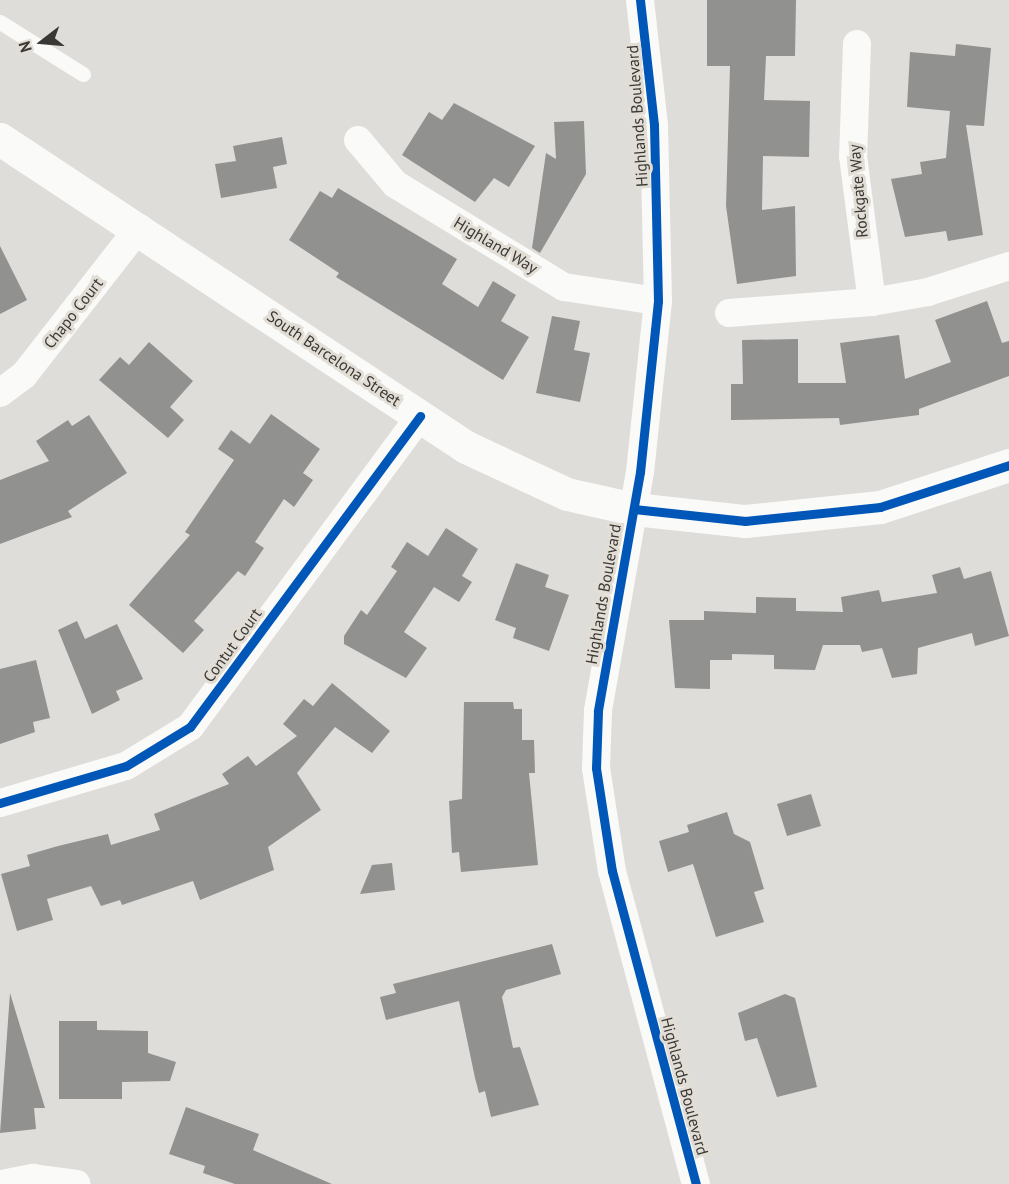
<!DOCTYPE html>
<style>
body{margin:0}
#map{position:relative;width:1009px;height:1184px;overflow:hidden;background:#dfddd9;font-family:"PT Sans",sans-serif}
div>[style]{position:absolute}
.building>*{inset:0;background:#919190}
.service>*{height:15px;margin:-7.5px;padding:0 7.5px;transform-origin:7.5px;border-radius:7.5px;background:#fafaf9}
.minor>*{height:28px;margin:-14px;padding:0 14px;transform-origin:14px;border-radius:14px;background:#fafaf9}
.secondary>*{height:33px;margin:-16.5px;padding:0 16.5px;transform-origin:16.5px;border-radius:16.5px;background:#fafaf9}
.cycleway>*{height:9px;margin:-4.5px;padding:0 4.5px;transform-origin:4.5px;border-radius:4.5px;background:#0057b8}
span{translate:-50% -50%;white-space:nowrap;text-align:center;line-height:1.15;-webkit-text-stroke:6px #e2ded6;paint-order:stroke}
.street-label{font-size:16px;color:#3a3835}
.north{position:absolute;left:12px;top:12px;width:60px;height:60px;-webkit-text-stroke:4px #e2ded6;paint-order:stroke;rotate:254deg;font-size:16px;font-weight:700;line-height:24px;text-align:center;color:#3a3835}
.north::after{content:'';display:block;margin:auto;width:21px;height:27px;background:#3a3835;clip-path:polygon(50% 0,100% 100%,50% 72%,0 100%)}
</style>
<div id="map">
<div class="building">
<div style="clip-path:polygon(707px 0,796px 0,795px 56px,766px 56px,764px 100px,810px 101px,809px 157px,763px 156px,762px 210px,795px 206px,796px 276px,737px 284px,726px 206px,730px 66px,707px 66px)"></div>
<div style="clip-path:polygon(956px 44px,991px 48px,984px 126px,966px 125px,983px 235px,948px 241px,946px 231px,905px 237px,891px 179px,922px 174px,920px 162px,946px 158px,950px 111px,907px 107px,910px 52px,955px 56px)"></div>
<div style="clip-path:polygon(454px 103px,535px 146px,509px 187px,494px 178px,475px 202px,402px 155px,429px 112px,442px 120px)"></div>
<div style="clip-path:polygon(584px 121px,586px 174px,540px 253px,532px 248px,546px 153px,556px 159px,554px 122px)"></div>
<div style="clip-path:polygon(282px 137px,287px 164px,273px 167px,277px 188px,221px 198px,215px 164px,236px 161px,233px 146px)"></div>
<div style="clip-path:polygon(338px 188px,457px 259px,442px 284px,478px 307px,493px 281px,516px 295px,501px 321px,529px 337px,503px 380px,336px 277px,339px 273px,289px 240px,320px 191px,332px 198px)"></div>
<div style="clip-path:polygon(0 246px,27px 300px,0 314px)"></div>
<div style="clip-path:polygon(987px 301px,1002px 343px,1009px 341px,1009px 376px,919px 409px,919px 415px,840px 425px,839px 418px,731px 420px,731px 384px,743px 384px,742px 340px,798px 339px,798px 383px,846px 383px,840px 343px,899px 335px,905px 379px,951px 362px,935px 320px)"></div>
<div style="clip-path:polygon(552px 316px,580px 321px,574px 350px,590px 353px,580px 402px,536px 393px)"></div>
<div style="clip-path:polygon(149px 342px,193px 381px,170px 407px,184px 420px,168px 438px,99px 380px,120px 357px,129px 365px)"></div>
<div style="clip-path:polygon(271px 414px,320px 449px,303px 473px,313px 480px,294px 507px,284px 499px,255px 542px,264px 548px,245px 576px,238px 571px,194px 621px,204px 630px,183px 653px,129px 605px,190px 535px,185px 532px,234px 460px,218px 449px,231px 430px,250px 444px)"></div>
<div style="clip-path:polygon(89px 415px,127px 473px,68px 511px,72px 517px,0 544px,0 480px,49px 461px,36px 441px,68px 420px,72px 426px)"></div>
<div style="clip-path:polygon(446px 528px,478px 549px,462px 576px,472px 582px,459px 602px,434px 587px,404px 632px,427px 648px,406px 678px,344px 644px,344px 636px,361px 610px,367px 615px,397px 571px,391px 567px,407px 542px,428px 556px)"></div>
<div style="clip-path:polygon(516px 563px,549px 575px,545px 587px,569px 595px,549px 651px,513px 638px,516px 628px,495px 620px)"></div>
<div style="clip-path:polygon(960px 567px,964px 579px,991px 571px,1009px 636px,975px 646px,972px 633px,918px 648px,917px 674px,892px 678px,882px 648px,862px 652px,860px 645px,823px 645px,815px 670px,774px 669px,774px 655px,732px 654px,732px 660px,710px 660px,710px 689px,675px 688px,669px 620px,704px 620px,704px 611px,756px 613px,756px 597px,796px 598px,796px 611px,843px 612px,841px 597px,879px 590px,882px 602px,937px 593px,932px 575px)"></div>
<div style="clip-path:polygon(77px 621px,85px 639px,117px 624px,143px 679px,116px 691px,120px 700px,92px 714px,58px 630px)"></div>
<div style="clip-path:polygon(36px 660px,50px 718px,33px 722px,35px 732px,0 744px,0 669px)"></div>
<div style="clip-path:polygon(332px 683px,390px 731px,372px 753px,335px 727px,297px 773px,321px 810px,268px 847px,274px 870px,200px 900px,193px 881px,122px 905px,120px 900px,101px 906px,91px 886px,47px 899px,53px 920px,17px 931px,1px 874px,30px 866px,27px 855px,58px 846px,108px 834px,111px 845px,160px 830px,154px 814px,229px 784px,222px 774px,248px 756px,256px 766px,297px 736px,283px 724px,304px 699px,313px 706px)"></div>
<div style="clip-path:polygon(464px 702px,513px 702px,514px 709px,522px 709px,522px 740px,534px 740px,535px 773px,529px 773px,538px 865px,461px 872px,459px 852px,452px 853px,449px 801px,462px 799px)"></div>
<div style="clip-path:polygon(811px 794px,821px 826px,787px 836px,777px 804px)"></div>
<div style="clip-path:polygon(727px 812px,734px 834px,750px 842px,764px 889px,754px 892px,764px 922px,716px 937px,693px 864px,668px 872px,659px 841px,689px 832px,687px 825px)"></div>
<div style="clip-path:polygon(392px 863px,395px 890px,360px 894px,372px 865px)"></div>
<div style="clip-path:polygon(552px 944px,561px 974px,506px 990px,502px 997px,513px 1048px,520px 1047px,539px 1105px,491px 1117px,485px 1091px,479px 1093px,475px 1078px,459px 1001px,386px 1020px,380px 997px,396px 993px,393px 984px)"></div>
<div style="clip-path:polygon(10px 993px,45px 1108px,34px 1108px,36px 1129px,0 1133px)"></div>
<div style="clip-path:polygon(785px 994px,795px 998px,817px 1087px,777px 1097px,757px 1038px,745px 1041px,738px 1013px)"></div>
<div style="clip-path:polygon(59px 1021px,97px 1021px,97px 1030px,148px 1031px,148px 1053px,176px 1062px,170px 1081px,122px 1082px,122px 1099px,59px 1099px)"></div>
<div style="clip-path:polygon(186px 1107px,259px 1134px,253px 1150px,332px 1184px,235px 1184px,203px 1173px,205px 1166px,169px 1154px)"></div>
</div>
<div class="service">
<div style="left:0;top:22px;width:98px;rotate:32.1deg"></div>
</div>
<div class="minor">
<div style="left:640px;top:0;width:126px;rotate:83.6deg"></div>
<div style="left:654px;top:125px;width:176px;rotate:88.7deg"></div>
<div style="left:658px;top:301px;width:172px;rotate:96deg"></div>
<div style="left:640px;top:472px;width:243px;rotate:100deg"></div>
<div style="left:598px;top:711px;width:57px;rotate:92deg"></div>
<div style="left:596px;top:768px;width:104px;rotate:81.2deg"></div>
<div style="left:612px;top:871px;width:324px;rotate:75deg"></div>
<div style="left:857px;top:44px;width:112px;rotate:92deg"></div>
<div style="left:853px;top:156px;width:147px;rotate:82.6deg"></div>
<div style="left:358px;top:140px;width:57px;rotate:49.9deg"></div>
<div style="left:395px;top:184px;width:198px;rotate:31.4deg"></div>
<div style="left:564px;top:287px;width:95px;rotate:8.5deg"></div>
<div style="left:729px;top:313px;width:143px;rotate:-4.4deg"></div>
<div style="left:872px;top:302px;width:57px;rotate:-10.1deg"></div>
<div style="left:928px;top:292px;width:85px;rotate:-17.8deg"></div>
<div style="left:0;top:393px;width:30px;rotate:-37deg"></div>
<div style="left:24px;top:375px;width:187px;rotate:-52deg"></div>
<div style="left:0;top:803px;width:131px;rotate:-16.4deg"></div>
<div style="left:126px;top:766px;width:75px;rotate:-31.4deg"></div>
<div style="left:190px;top:727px;width:387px;rotate:-53.5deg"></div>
<div style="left:1px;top:1184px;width:33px;rotate:-11deg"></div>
<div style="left:33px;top:1178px;width:44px;rotate:7.8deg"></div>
</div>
<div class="secondary">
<div style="left:0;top:139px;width:559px;rotate:33.46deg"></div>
<div style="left:466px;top:447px;width:111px;rotate:25deg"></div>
<div style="left:567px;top:494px;width:69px;rotate:12.6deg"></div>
<div style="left:634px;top:509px;width:112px;rotate:6.2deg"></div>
<div style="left:745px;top:521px;width:136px;rotate:-5.9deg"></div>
<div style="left:880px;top:507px;width:136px;rotate:-18deg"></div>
</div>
<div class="cycleway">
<div style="left:640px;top:0;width:126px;rotate:83.6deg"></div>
<div style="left:654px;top:125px;width:176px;rotate:88.7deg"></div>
<div style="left:658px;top:301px;width:172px;rotate:96deg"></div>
<div style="left:640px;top:472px;width:243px;rotate:100deg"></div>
<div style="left:598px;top:711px;width:57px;rotate:92deg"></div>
<div style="left:596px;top:768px;width:104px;rotate:81.2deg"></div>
<div style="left:612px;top:871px;width:324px;rotate:75deg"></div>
<div style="left:634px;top:509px;width:112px;rotate:6.2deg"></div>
<div style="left:745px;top:521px;width:136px;rotate:-5.9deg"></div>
<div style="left:880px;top:507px;width:136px;rotate:-18deg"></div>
<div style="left:0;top:803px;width:131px;rotate:-16.4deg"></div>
<div style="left:126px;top:766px;width:75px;rotate:-31.4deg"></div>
<div style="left:190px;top:727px;width:387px;rotate:-53.5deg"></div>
</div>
<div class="street-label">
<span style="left:637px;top:116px;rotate:-94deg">Highlands Boulevard</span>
<span style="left:858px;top:191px;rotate:-95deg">Rockgate Way</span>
<span style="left:496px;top:245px;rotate:31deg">Highland Way</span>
<span style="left:73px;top:313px;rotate:-52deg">Chapo Court</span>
<span style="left:334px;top:358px;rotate:34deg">South Barcelona Street</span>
<span style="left:603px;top:594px;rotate:-80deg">Highlands Boulevard</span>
<span style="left:232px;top:645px;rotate:-54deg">Contut Court</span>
<span style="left:685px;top:1086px;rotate:75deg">Highlands Boulevard</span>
</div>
<div class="north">N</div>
</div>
